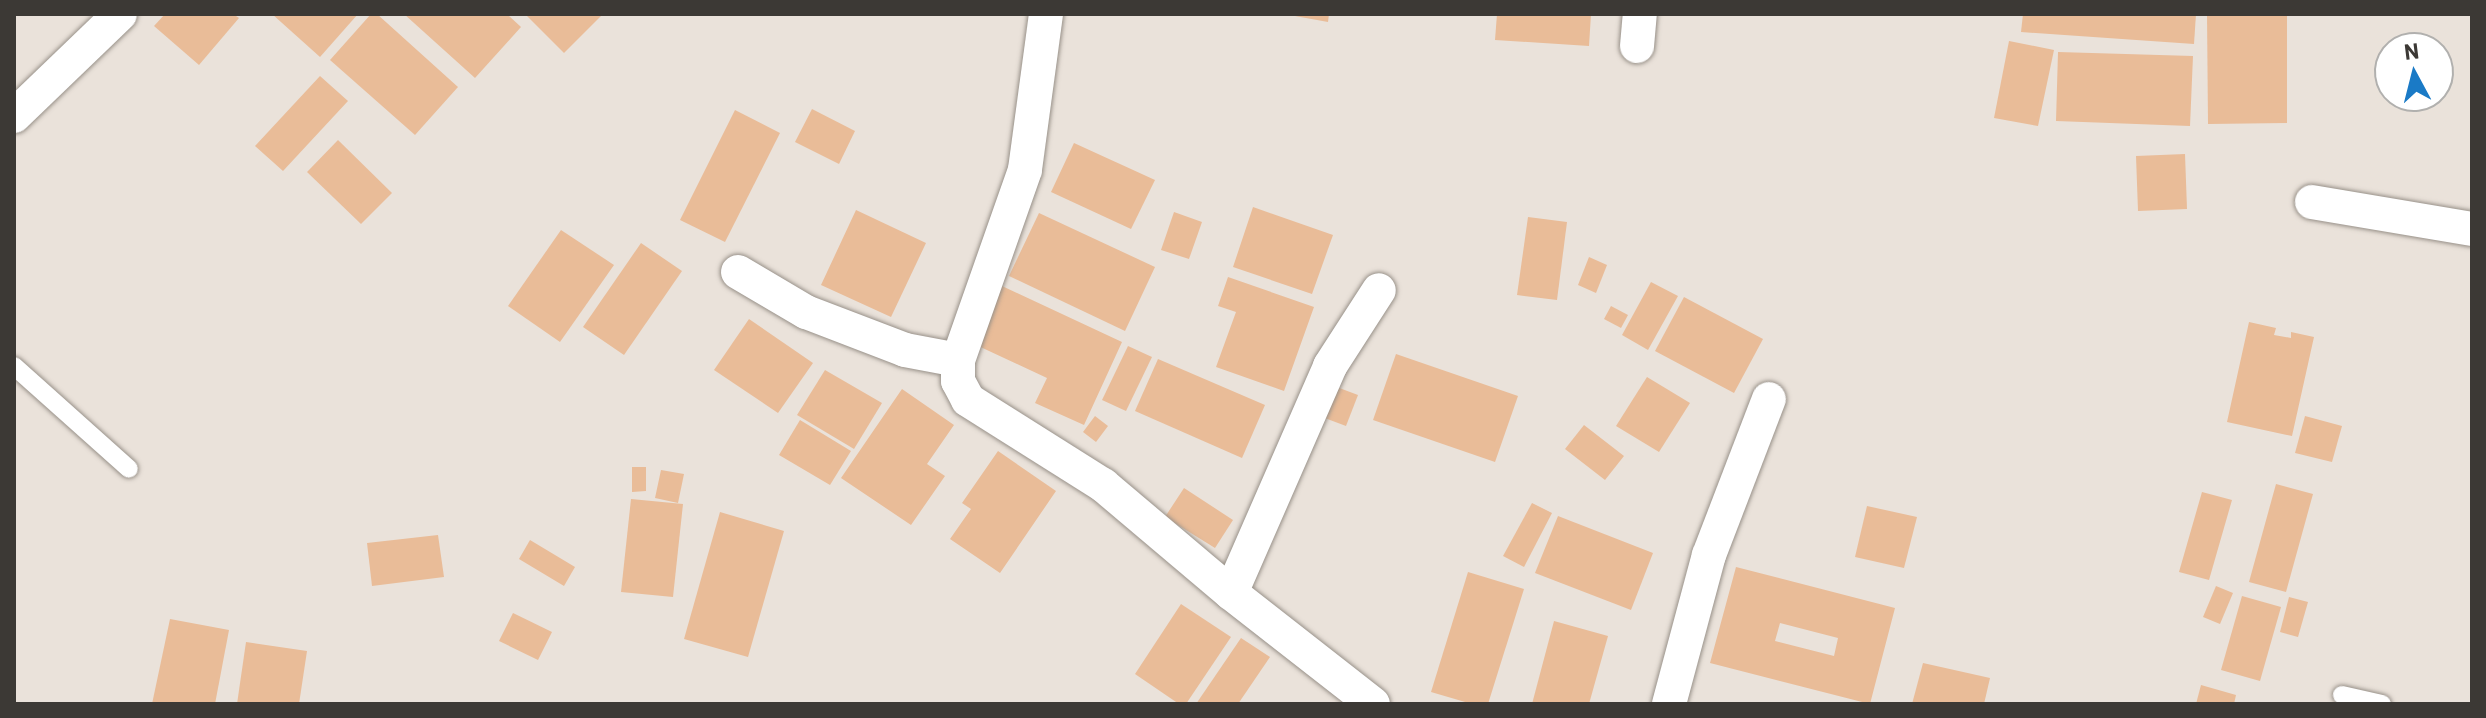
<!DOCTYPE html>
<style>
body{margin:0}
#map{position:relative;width:2486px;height:718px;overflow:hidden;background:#eae2da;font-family:Barlow,sans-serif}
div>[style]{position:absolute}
.building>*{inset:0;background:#e9bc98}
.roads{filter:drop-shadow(0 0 2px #989189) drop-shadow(0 0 2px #989189)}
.lane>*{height:18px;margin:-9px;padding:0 9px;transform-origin:9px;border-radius:9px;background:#fff}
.street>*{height:34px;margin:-17px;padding:0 17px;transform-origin:17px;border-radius:17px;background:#fff}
span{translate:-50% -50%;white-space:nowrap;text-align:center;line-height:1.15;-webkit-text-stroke:8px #fff;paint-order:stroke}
.frame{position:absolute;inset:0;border:16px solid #3c3935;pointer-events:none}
.north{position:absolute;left:2374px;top:32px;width:80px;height:80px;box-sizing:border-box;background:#fff;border:2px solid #b1b0ae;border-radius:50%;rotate:353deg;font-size:22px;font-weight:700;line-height:32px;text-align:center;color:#3c3935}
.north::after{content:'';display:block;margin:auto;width:28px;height:36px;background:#1a7ac6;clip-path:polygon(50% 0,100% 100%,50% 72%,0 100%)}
</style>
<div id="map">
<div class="building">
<div style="clip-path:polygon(165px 14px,233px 14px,239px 18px,199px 65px,154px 26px)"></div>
<div style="clip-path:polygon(272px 14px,358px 14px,320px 57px)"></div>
<div style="clip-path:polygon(371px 14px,377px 14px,458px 87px,415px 135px,330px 60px)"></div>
<div style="clip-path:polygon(404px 14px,507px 14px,521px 27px,475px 78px)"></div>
<div style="clip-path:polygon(525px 14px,603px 14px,564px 53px)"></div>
<div style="clip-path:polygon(1284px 14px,1329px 14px,1328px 22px)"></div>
<div style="clip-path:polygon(1497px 14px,1591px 14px,1589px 46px,1495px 40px)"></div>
<div style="clip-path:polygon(2023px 14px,2196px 14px,2194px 44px,2021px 32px)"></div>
<div style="clip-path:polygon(2207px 14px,2287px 14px,2287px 123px,2208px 124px)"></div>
<div style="clip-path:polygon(2009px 41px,2054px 50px,2038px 126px,1994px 118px)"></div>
<div style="clip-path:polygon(2058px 52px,2193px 56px,2190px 126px,2056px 121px)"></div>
<div style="clip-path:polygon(320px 76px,348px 101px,283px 171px,255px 146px)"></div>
<div style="clip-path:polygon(812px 109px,855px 131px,839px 164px,795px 142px)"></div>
<div style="clip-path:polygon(735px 110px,780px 133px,725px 242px,680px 220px)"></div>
<div style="clip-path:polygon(338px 140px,392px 193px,361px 224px,307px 172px)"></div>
<div style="clip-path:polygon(1074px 143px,1155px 180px,1131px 229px,1051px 192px)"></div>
<div style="clip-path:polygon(2185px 154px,2187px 209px,2138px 211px,2136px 156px)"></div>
<div style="clip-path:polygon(1253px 207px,1333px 235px,1312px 294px,1233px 267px)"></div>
<div style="clip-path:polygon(856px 210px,926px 243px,891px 317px,821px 285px)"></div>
<div style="clip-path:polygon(1174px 212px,1202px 222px,1189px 259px,1161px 250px)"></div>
<div style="clip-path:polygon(1039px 213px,1155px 267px,1125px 331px,1009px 276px)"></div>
<div style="clip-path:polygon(1528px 217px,1567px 222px,1557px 300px,1517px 295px)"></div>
<div style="clip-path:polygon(561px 230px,614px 265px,560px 342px,508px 306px)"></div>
<div style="clip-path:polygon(641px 243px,682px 271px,624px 355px,583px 327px)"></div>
<div style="clip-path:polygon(1589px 257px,1607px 265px,1596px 293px,1578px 285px)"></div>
<div style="clip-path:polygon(1228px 277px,1314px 307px,1284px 391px,1216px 367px,1236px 312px,1218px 306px)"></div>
<div style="clip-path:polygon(1651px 282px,1678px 296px,1648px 350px,1622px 335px)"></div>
<div style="clip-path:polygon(1002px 286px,1122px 342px,1084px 425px,1035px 403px,1047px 378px,974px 344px)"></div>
<div style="clip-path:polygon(1684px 297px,1763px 339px,1734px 393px,1655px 351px)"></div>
<div style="clip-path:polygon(1611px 306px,1628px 315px,1621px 328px,1604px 319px)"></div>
<div style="clip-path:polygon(749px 319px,813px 363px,778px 413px,714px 370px)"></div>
<div style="clip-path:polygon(2249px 322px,2276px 328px,2274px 335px,2291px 338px,2291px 332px,2314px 337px,2292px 436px,2227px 422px)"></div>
<div style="clip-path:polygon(1128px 346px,1152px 357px,1126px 411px,1102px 400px)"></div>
<div style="clip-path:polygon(1396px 354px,1518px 396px,1495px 462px,1373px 420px)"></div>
<div style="clip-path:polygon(1158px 359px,1265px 405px,1242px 458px,1135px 411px)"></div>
<div style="clip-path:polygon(825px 370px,882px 403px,854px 449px,797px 415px)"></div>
<div style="clip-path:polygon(1647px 377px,1690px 403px,1659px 452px,1616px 426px)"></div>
<div style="clip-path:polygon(1334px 386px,1358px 395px,1346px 426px,1322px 417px)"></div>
<div style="clip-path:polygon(902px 389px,954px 425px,927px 464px,945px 476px,911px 525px,841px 478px)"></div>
<div style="clip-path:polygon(1095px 416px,1108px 426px,1096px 442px,1083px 432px)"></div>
<div style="clip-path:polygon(2305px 416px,2342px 426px,2332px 462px,2295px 453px)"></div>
<div style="clip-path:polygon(800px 420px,851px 451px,830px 485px,779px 455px)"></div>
<div style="clip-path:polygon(1584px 425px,1624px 456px,1605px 480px,1565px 449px)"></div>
<div style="clip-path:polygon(998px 451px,1056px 491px,1000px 573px,950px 539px,971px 509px,962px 503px)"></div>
<div style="clip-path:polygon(632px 467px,646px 467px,646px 491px,632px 492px)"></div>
<div style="clip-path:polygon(661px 470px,684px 474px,678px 503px,655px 498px)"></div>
<div style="clip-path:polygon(2276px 484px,2313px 494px,2286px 592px,2249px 582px)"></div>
<div style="clip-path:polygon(1184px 488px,1233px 520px,1215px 548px,1165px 517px)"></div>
<div style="clip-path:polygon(2202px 492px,2232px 500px,2209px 580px,2179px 572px)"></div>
<div style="clip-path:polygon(631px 499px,683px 504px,673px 597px,621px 592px)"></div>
<div style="clip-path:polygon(1532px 503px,1552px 513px,1524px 567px,1503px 556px)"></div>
<div style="clip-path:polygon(1867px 506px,1917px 517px,1904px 568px,1855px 557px)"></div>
<div style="clip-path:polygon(720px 512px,784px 531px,748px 657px,684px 639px)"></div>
<div style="clip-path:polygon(1558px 516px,1653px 553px,1631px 610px,1535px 573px)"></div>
<div style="clip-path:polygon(438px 535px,444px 577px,372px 586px,367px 543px)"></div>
<div style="clip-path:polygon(530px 540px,575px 567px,564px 586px,519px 559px)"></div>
<div style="clip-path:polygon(evenodd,1736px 567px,1895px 608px,1870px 704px,1710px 663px,1736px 567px,1780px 623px,1838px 638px,1834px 656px,1775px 641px,1780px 623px)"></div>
<div style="clip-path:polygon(1468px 572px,1524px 589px,1488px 704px,1472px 704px,1431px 692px)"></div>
<div style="clip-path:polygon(2216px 586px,2233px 593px,2220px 624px,2203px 617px)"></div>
<div style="clip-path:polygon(2242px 596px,2281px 607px,2260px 681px,2221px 670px)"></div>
<div style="clip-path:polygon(2289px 597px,2308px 602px,2298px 637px,2280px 632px)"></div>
<div style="clip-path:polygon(1181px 604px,1231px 637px,1186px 704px,1179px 704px,1135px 674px)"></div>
<div style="clip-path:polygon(513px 613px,552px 632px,538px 660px,499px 641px)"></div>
<div style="clip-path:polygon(170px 619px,229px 630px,215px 704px,152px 704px)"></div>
<div style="clip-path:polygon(1554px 621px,1608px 636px,1589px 704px,1532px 704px)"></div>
<div style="clip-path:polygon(1241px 638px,1270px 657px,1238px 704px,1196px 704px)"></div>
<div style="clip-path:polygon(246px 642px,307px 651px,299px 704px,237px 704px)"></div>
<div style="clip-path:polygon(1923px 663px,1990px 678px,1984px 704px,1912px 704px)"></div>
<div style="clip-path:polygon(2201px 685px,2236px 695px,2234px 704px,2196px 704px)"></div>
</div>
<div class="roads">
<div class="lane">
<div style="left:14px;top:366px;width:154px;rotate:41.8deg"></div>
<div style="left:2342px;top:695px;width:41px;rotate:12.7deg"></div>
</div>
<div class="street">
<div style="left:1046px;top:14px;width:157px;rotate:97.7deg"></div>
<div style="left:1025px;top:170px;width:201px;rotate:109.4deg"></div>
<div style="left:958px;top:360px;width:21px;rotate:90deg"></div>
<div style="left:958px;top:381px;width:21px;rotate:62deg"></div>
<div style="left:968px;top:400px;width:160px;rotate:32.2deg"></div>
<div style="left:1103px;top:485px;width:167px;rotate:40.2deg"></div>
<div style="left:1231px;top:593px;width:180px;rotate:38deg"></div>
<div style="left:1637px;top:46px;width:32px;rotate:-85deg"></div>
<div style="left:14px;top:116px;width:147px;rotate:-43.9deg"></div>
<div style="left:2312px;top:202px;width:162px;rotate:9.6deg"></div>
<div style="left:738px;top:272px;width:79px;rotate:30.5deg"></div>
<div style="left:806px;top:312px;width:106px;rotate:21deg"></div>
<div style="left:905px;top:350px;width:54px;rotate:10.7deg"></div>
<div style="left:1231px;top:593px;width:248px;rotate:-66.4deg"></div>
<div style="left:1330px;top:366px;width:90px;rotate:-57.2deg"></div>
<div style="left:1669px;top:704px;width:154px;rotate:-75deg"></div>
<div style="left:1709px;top:555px;width:167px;rotate:-69deg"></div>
</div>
</div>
<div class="frame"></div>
<div class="north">N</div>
</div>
